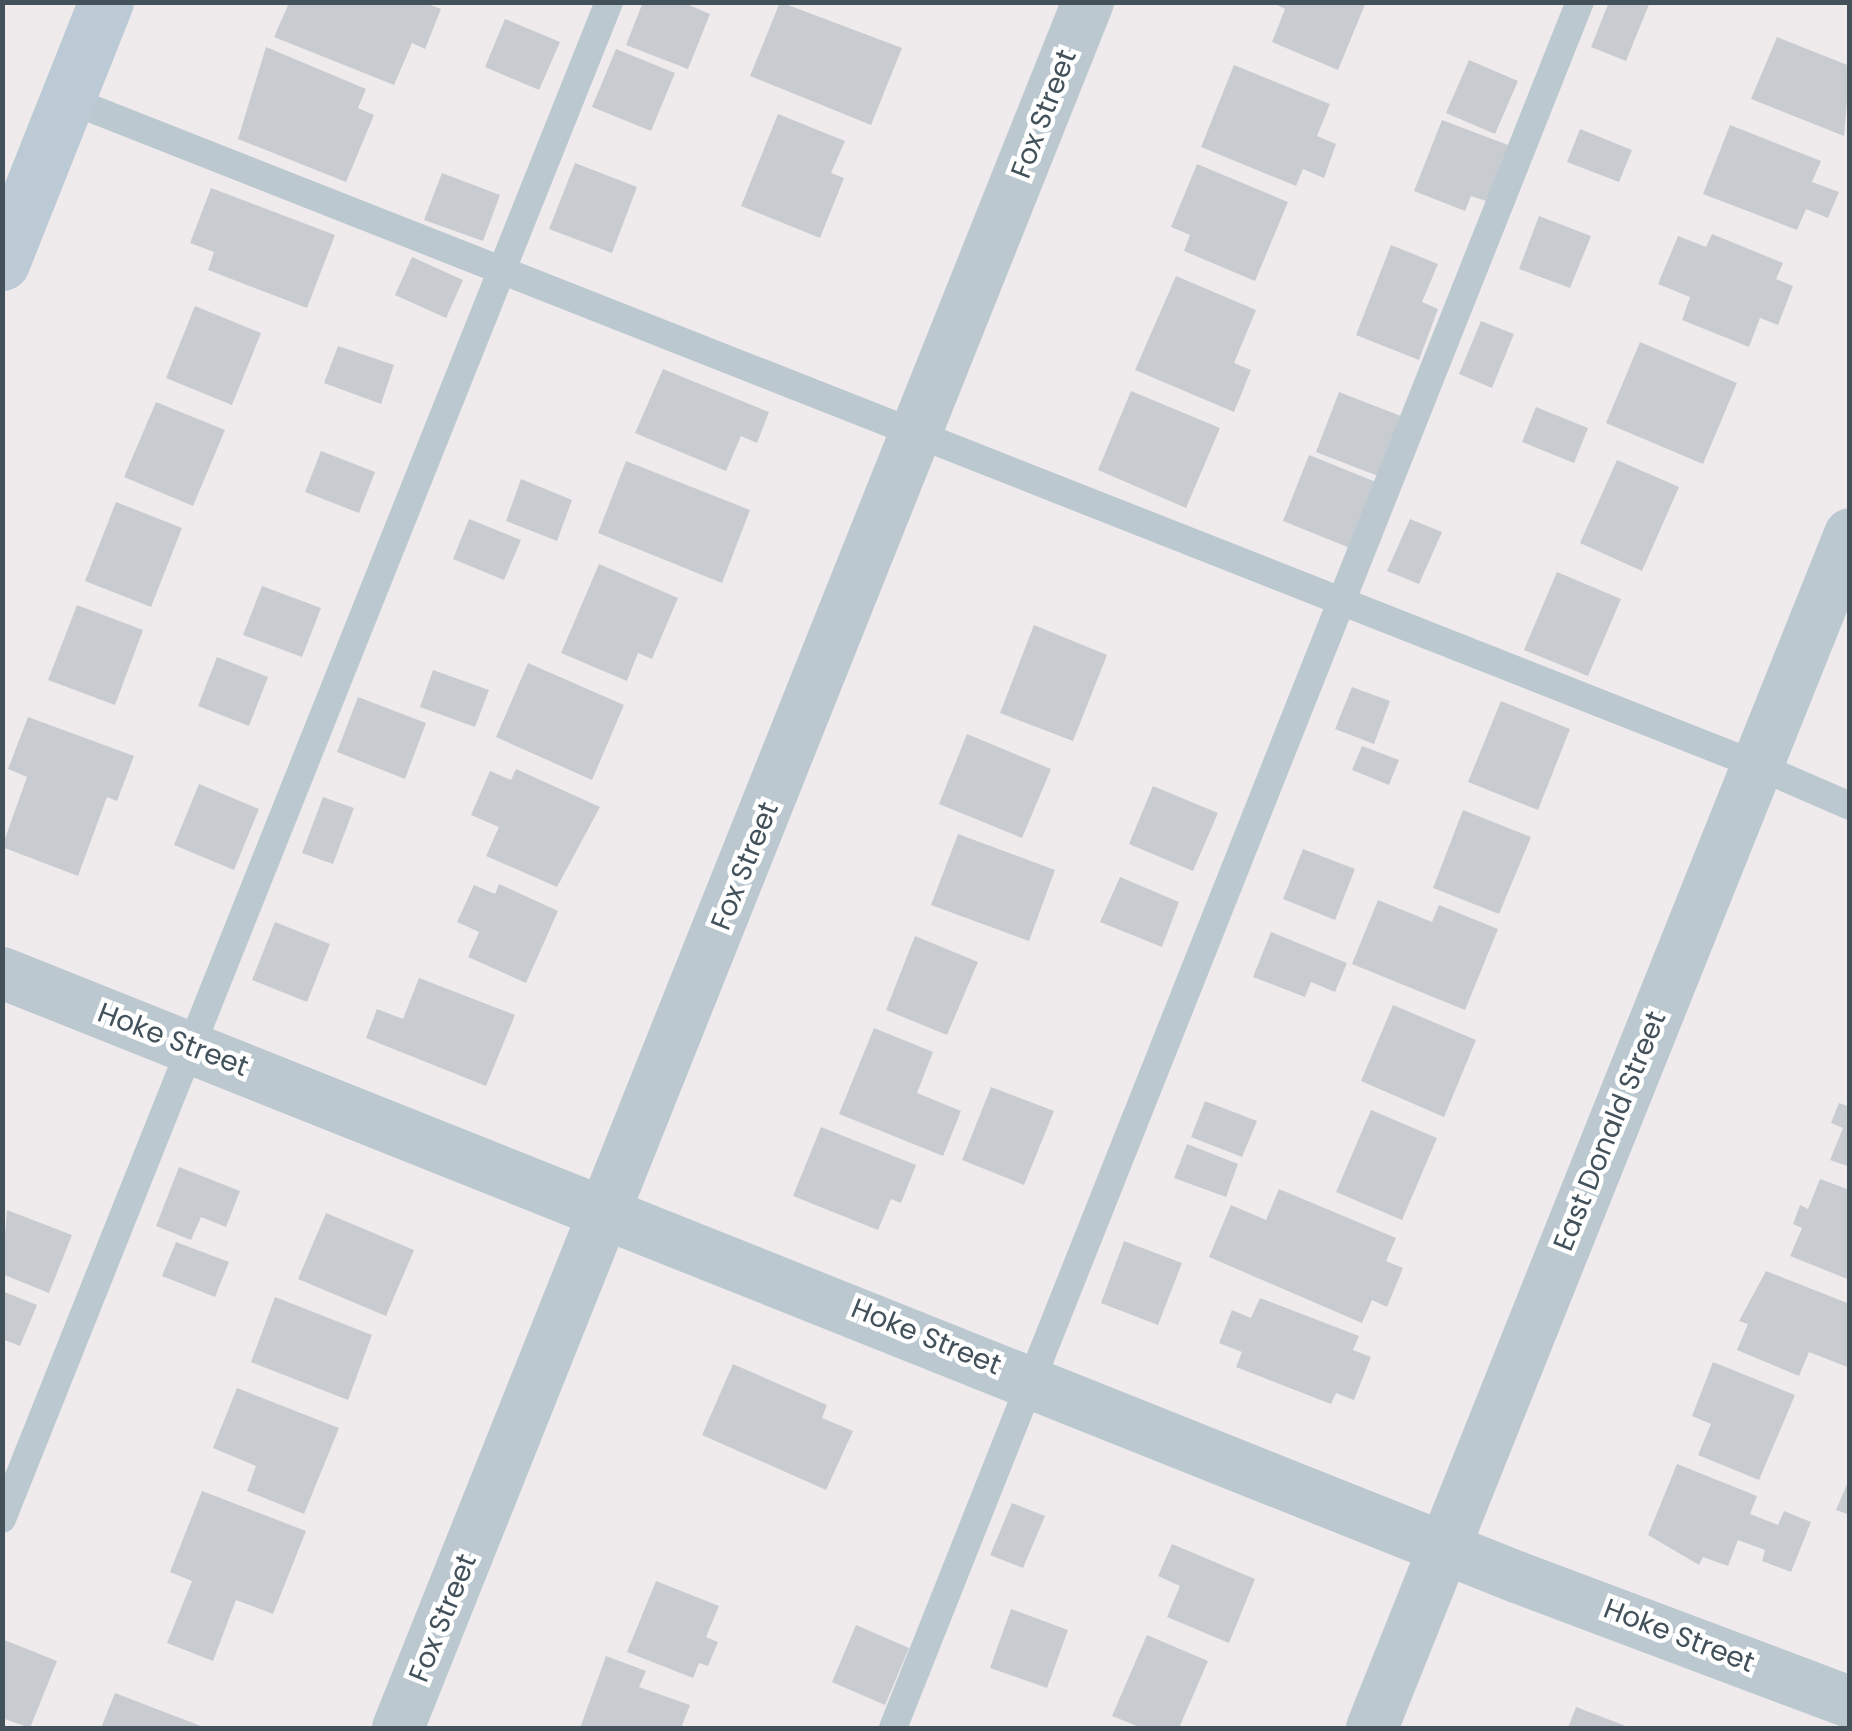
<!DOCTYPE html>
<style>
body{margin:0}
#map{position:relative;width:1852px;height:1731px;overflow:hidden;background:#efebec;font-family:Poppins,sans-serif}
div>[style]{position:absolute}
.building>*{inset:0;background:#c8ccd1}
.lane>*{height:28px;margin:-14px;padding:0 14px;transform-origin:14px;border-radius:14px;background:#bbc8d0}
.street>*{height:52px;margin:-26px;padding:0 26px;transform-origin:26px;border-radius:26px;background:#bbc8d0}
.secondary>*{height:55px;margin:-27.5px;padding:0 27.5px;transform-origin:27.5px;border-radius:27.5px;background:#bbcad4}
span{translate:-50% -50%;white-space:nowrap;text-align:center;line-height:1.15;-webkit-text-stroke:9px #fff;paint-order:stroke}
.street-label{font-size:28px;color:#43515a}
.frame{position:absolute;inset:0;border:5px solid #43515a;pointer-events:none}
</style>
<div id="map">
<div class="building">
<div style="clip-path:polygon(643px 2px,682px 2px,710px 14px,688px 69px,626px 45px)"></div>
<div style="clip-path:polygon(780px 2px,902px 48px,871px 125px,750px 76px)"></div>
<div style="clip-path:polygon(1271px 2px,1366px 2px,1338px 70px,1272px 42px,1285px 9px)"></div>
<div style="clip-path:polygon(1609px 2px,1650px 2px,1626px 61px,1591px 47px)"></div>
<div style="clip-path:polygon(289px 3px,425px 3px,441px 9px,425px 49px,412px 43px,394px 85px,274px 37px)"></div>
<div style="clip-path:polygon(505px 19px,560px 42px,539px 90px,485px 67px)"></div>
<div style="clip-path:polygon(1777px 37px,1850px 66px,1844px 136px,1751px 99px)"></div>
<div style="clip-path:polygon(266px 47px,366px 89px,358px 108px,374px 115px,346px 182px,238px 139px)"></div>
<div style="clip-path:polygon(616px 49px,675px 73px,651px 131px,592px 107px)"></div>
<div style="clip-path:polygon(1469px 60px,1518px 81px,1495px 134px,1446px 113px)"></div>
<div style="clip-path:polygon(1234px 65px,1330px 104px,1317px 136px,1336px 144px,1324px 178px,1303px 169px,1296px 186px,1201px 147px)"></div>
<div style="clip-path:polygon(778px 114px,845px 141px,831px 173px,844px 178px,820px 238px,741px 206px)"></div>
<div style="clip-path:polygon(1442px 120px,1508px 145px,1486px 201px,1471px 196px,1465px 211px,1414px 191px)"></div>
<div style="clip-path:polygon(1730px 125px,1821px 161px,1812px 182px,1839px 192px,1828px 218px,1806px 209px,1797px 230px,1703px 194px)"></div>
<div style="clip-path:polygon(1580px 129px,1632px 150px,1619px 182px,1567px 162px)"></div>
<div style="clip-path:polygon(575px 163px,637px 187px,612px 253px,549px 229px)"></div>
<div style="clip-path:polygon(1197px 164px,1288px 202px,1255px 281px,1184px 251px,1190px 235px,1171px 227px)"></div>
<div style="clip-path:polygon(442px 173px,500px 195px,483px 241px,424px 220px)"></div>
<div style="clip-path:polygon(211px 188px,335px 235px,307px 308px,208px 270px,214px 252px,190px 243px)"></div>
<div style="clip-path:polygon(1539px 216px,1591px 236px,1570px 288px,1519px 269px)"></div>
<div style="clip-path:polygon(1712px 234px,1783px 263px,1776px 279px,1793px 286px,1778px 325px,1760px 318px,1749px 347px,1682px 320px,1690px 297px,1658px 284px,1678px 236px,1706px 247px)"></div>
<div style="clip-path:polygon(1391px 245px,1438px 264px,1422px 302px,1438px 309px,1419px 360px,1356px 335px)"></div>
<div style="clip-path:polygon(412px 257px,463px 280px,446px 318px,395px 295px)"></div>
<div style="clip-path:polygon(1176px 276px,1256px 310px,1234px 363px,1251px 370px,1234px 412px,1135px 370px)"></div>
<div style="clip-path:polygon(195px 306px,261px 333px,232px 405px,166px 378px)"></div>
<div style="clip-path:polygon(1481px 321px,1514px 334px,1492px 388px,1459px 374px)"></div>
<div style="clip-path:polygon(1640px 342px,1737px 383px,1703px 464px,1606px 423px)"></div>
<div style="clip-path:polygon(338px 346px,394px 365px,381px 404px,324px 383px)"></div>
<div style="clip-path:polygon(663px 369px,769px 412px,757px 443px,741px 436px,726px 471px,635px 433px)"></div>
<div style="clip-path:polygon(1131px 391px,1220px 428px,1186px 508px,1098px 470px)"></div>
<div style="clip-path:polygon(1339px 392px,1401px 416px,1378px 476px,1316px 452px)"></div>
<div style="clip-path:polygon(156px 402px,225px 430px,193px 506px,124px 477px)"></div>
<div style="clip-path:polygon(1536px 407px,1588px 428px,1574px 463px,1522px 442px)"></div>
<div style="clip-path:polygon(321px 451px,375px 472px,359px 513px,305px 492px)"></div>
<div style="clip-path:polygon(1309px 455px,1376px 482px,1350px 548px,1283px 521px)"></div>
<div style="clip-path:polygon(1617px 460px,1679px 487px,1642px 571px,1580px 543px)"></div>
<div style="clip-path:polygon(626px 461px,750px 510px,722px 583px,598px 533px)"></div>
<div style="clip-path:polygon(521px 479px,572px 500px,557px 541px,506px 521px)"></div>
<div style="clip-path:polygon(116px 502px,182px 528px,151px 607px,85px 581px)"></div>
<div style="clip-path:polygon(469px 519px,521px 540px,504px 580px,453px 559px)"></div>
<div style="clip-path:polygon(1410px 519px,1442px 532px,1419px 584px,1387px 571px)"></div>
<div style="clip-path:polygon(599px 564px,678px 598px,652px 659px,638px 653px,627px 681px,561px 653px)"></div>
<div style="clip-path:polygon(1557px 572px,1621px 599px,1588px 676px,1524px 650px)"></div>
<div style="clip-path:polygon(262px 586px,321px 608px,302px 657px,243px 635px)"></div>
<div style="clip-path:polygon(77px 605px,143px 630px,115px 705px,48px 680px)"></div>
<div style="clip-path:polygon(1034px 625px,1107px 655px,1073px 741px,1000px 713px)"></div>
<div style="clip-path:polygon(217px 657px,268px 677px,249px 726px,198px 706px)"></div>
<div style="clip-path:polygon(528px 663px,624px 705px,592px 780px,496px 737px)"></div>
<div style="clip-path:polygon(433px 670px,489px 690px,475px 727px,420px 707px)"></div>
<div style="clip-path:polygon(1352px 687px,1390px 701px,1374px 744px,1335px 729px)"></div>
<div style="clip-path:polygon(358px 697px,426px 723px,405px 779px,337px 752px)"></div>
<div style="clip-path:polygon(1501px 701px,1570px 729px,1538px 810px,1468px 782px)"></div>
<div style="clip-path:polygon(28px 717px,134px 756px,117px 801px,107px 797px,78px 876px,2px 847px,27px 777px,8px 769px)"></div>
<div style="clip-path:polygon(967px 734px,1051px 769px,1022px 838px,939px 804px)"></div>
<div style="clip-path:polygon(1362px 746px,1399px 760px,1389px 785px,1352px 770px)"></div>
<div style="clip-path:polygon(516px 769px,600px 807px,557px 887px,486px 856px,499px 827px,471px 815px,490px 771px,511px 780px)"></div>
<div style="clip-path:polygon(199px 784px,259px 809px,234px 870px,174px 845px)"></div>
<div style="clip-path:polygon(1153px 786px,1218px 813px,1193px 871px,1129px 844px)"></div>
<div style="clip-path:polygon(323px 797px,354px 808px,333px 864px,302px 853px)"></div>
<div style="clip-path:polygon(1463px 810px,1531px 837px,1499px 914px,1433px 888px)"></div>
<div style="clip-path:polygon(958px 834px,1055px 870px,1029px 941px,931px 905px)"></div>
<div style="clip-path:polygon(1303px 849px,1355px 869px,1335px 920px,1283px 899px)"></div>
<div style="clip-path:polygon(1120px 877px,1179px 902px,1162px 947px,1100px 922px)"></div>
<div style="clip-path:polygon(499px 884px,558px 911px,526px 983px,468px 957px,479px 932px,457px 922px,474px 885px,495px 894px)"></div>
<div style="clip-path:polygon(1378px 900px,1432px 922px,1439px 905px,1498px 929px,1465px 1010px,1352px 964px)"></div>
<div style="clip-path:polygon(275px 922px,330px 944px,307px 1002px,252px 980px)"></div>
<div style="clip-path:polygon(1271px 932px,1347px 963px,1335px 992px,1311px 982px,1305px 997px,1253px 977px)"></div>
<div style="clip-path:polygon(915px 936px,978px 962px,947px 1035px,886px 1010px)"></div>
<div style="clip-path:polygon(419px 978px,515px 1015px,486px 1086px,366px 1038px,377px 1009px,403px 1019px)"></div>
<div style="clip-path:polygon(1393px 1005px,1476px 1040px,1444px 1117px,1361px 1081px)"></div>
<div style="clip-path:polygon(874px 1028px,933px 1052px,917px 1093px,961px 1111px,943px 1156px,839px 1114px)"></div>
<div style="clip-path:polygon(991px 1087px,1054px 1111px,1024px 1185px,962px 1160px)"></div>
<div style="clip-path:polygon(1205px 1101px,1257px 1121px,1242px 1157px,1191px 1137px)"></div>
<div style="clip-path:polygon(1839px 1103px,1850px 1107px,1850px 1167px,1830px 1160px,1843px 1128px,1831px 1123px)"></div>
<div style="clip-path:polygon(1371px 1110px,1437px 1138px,1402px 1220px,1336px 1192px)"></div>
<div style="clip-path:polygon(821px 1127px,916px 1165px,901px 1203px,891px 1199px,878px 1230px,793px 1196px)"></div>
<div style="clip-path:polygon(1187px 1144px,1238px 1164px,1226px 1197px,1174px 1178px)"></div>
<div style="clip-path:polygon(179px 1167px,240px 1191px,226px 1227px,201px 1217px,191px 1240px,156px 1226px)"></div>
<div style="clip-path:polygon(1820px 1179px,1850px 1190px,1850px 1280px,1790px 1256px,1802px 1228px,1793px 1224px,1800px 1205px,1808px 1209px)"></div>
<div style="clip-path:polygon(1279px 1189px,1396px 1238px,1386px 1261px,1403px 1268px,1387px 1307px,1372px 1300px,1362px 1323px,1209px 1257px,1231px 1205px,1266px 1220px)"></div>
<div style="clip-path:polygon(7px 1210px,72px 1235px,49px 1293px,2px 1274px)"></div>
<div style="clip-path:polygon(326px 1213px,414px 1250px,386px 1316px,298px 1279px)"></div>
<div style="clip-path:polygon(1124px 1241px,1182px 1263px,1158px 1325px,1101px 1303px)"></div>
<div style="clip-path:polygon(176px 1242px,229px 1262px,215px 1297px,162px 1276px)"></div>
<div style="clip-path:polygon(1766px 1271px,1850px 1304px,1850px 1368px,1809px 1352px,1799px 1376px,1737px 1350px,1748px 1324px,1739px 1321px)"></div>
<div style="clip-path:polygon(2px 1291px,37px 1305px,20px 1346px,2px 1339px)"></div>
<div style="clip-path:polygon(275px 1297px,372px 1335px,348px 1400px,251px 1362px)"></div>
<div style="clip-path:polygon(1260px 1298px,1359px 1336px,1353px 1350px,1371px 1357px,1354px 1400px,1336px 1393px,1331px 1404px,1236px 1367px,1242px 1352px,1219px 1343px,1232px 1310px,1251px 1318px)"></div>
<div style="clip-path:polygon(1713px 1362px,1795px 1395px,1759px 1480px,1698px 1455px,1711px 1424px,1692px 1416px)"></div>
<div style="clip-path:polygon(733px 1364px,827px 1405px,822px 1418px,853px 1431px,826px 1490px,702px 1435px)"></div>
<div style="clip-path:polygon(237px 1388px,339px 1428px,304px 1514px,247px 1491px,256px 1466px,213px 1448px)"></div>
<div style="clip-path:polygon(1677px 1464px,1757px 1496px,1750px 1514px,1778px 1525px,1784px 1511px,1811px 1522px,1791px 1572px,1762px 1561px,1765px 1550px,1738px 1540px,1728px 1566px,1703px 1557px,1699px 1565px,1648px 1535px)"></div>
<div style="clip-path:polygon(1850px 1477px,1850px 1515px,1836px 1510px)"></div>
<div style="clip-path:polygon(202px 1491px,306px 1531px,273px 1614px,236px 1600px,213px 1661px,167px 1643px,192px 1581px,170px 1572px)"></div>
<div style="clip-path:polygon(1012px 1503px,1045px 1516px,1023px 1568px,990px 1555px)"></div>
<div style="clip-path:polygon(1172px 1544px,1255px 1579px,1229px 1643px,1167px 1617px,1180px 1586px,1158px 1576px)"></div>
<div style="clip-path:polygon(656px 1581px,719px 1606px,706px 1637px,718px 1642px,708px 1666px,699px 1663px,693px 1678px,627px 1652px)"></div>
<div style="clip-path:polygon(1011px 1609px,1068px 1630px,1047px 1688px,990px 1668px)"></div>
<div style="clip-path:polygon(856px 1625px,909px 1648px,885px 1705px,832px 1682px)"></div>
<div style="clip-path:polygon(1147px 1635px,1208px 1661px,1179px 1728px,1142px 1728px,1112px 1716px)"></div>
<div style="clip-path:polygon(2px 1639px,57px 1661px,30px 1728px,2px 1718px)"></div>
<div style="clip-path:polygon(606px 1656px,646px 1671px,639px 1687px,690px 1705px,681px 1728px,580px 1728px)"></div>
<div style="clip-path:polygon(115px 1693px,206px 1728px,101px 1728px)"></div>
<div style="clip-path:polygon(1576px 1707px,1631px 1728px,1568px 1728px)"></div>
</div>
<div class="lane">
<div style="left:67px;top:99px;width:1795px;rotate:21.51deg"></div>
<div style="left:1737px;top:757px;width:123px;rotate:23.4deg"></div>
<div style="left:2px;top:1519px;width:1634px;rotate:-68.19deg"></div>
<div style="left:893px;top:1728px;width:1858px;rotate:-68.3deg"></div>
</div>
<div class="street">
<div style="left:2px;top:973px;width:1631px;rotate:21.74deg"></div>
<div style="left:1517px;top:1577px;width:356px;rotate:20.6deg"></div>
<div style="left:398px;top:1728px;width:1859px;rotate:-68.21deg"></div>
<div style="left:1372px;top:1728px;width:1286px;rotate:-68.18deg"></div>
</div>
<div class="secondary">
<div style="left:2px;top:263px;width:281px;rotate:-68.3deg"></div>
</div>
<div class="street-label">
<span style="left:1044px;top:114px;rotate:-69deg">Fox Street</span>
<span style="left:745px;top:866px;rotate:-68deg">Fox Street</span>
<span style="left:173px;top:1040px;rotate:21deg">Hoke Street</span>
<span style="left:1610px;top:1131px;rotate:-68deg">East Donald Street</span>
<span style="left:926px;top:1337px;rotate:22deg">Hoke Street</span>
<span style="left:443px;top:1618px;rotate:-68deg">Fox Street</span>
<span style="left:1679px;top:1636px;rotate:21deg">Hoke Street</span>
</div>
<div class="frame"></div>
</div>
